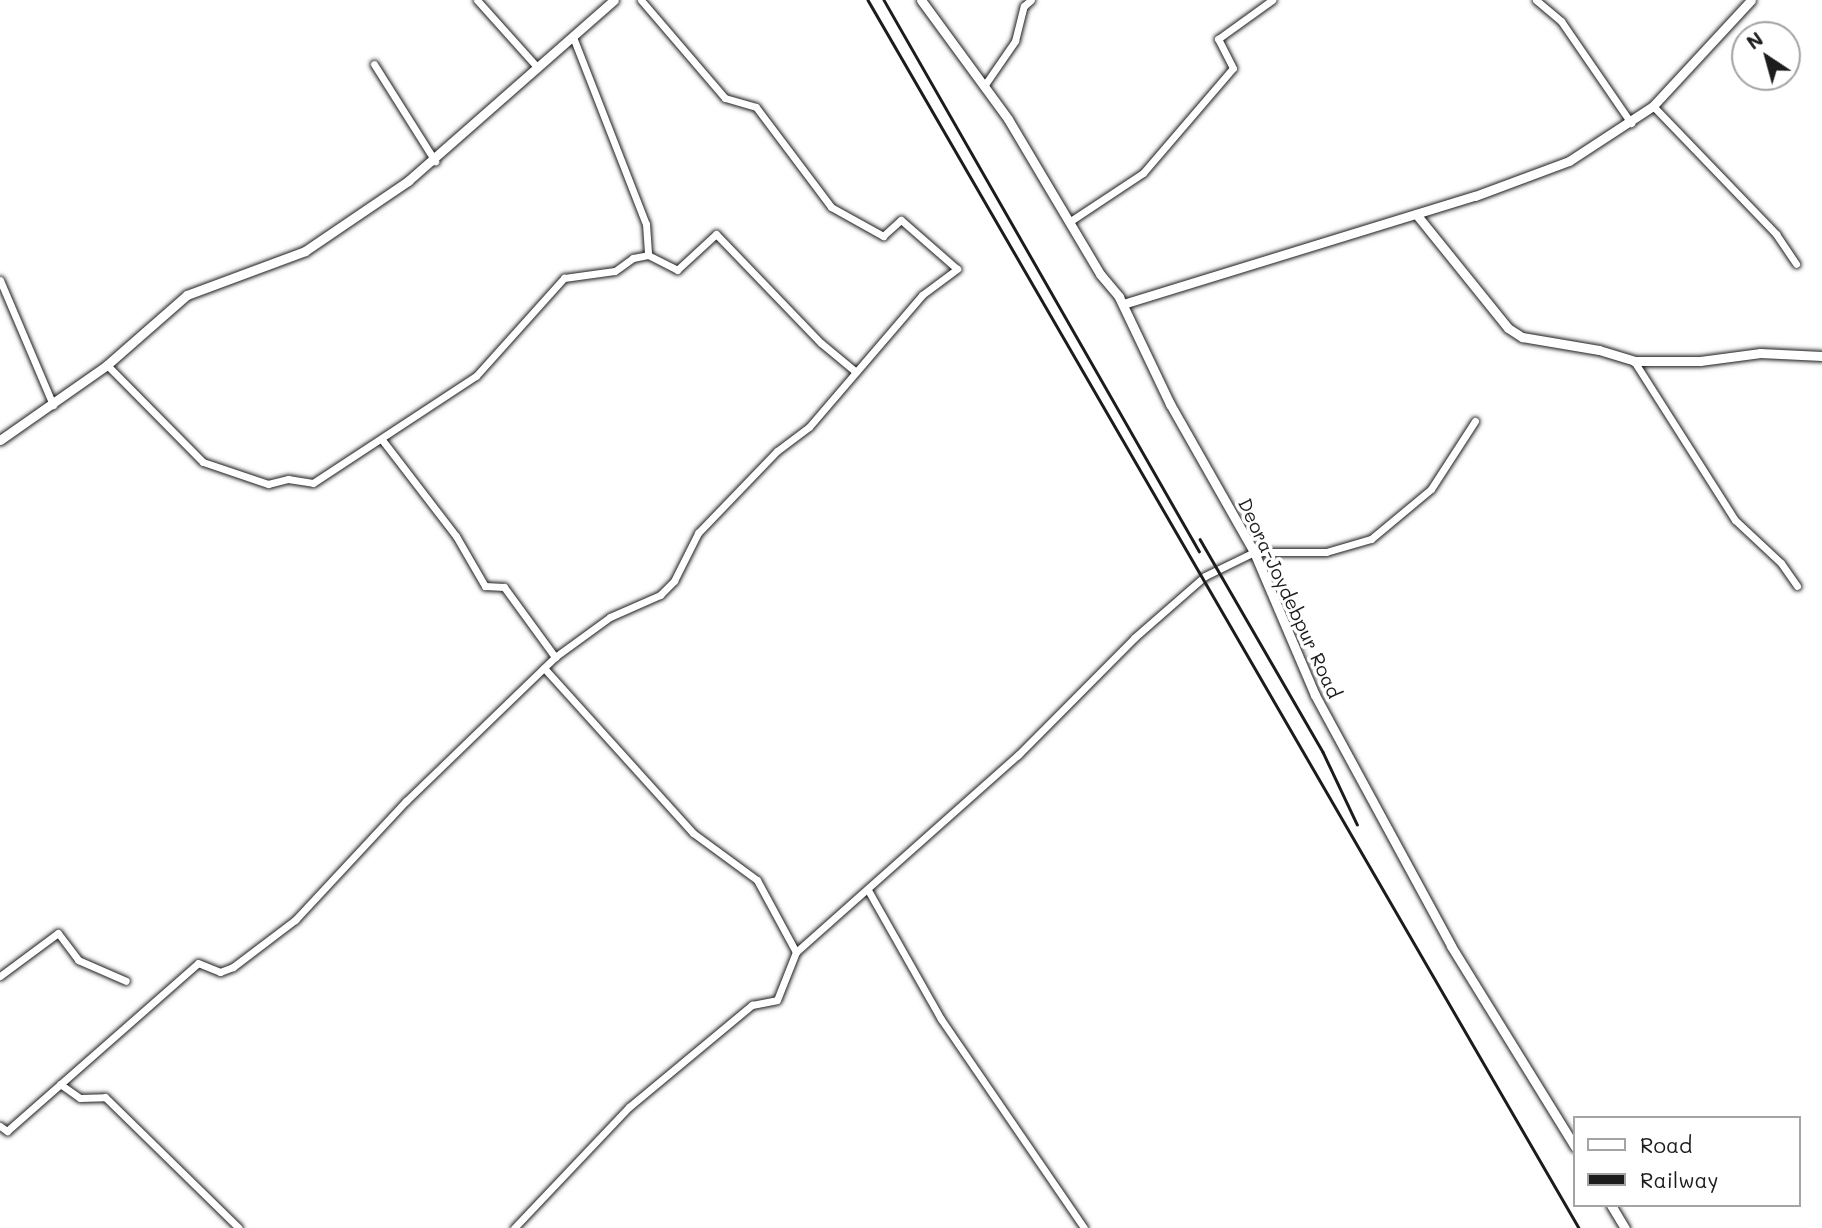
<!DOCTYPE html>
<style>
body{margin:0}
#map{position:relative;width:1822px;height:1228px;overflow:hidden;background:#fff;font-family:Mali,sans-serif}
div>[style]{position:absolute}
.roads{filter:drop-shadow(0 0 2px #1c1c1c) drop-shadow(0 0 2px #1c1c1c)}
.minor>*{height:7px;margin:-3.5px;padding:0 3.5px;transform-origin:3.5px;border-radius:3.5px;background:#fff}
.tertiary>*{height:9px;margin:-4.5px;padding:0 4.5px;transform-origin:4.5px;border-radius:4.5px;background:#fff}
.rail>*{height:2.5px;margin:-1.25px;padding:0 1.25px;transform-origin:1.25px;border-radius:1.25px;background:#1c1c1c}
span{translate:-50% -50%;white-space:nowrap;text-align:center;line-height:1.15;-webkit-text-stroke:7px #fff;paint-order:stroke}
.street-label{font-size:19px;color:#1c1c1c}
.legend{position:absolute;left:1573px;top:1116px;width:228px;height:91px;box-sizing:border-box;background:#fff;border:2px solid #a4a4a4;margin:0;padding:9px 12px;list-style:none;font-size:21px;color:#1c1c1c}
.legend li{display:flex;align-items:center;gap:14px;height:35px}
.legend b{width:35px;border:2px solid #a4a4a4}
.north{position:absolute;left:1731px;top:21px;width:70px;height:70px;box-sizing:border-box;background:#fff;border:2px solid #a4a4a4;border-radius:50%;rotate:324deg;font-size:19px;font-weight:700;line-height:28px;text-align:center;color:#1c1c1c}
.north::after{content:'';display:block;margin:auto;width:24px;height:32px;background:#1c1c1c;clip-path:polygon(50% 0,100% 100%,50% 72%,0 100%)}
</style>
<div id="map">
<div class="roads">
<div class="minor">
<div style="left:477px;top:0;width:91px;rotate:48.1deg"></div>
<div style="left:641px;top:0;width:129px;rotate:49.4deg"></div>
<div style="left:725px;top:98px;width:32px;rotate:16deg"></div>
<div style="left:756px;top:107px;width:125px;rotate:53.1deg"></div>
<div style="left:831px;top:207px;width:60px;rotate:29.1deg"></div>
<div style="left:883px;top:236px;width:24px;rotate:-42deg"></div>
<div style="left:901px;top:220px;width:73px;rotate:41.1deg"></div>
<div style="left:1536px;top:0;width:33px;rotate:40deg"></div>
<div style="left:1561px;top:21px;width:124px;rotate:55.5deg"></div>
<div style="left:573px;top:37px;width:201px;rotate:68.7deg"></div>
<div style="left:646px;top:224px;width:31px;rotate:86deg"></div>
<div style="left:374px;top:64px;width:115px;rotate:57.8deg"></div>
<div style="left:984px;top:86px;width:55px;rotate:-55.4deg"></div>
<div style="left:1015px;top:41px;width:36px;rotate:-76deg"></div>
<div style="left:1024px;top:6px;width:9px;rotate:-41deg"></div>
<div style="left:1653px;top:106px;width:178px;rotate:46.1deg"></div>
<div style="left:1776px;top:234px;width:36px;rotate:56deg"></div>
<div style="left:1069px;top:222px;width:89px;rotate:-33.5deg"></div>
<div style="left:1143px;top:173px;width:138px;rotate:-49.4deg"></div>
<div style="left:1233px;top:68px;width:33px;rotate:-117deg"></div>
<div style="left:1218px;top:39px;width:67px;rotate:-35.8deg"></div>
<div style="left:0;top:280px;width:136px;rotate:67deg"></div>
<div style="left:1634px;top:361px;width:188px;rotate:57.6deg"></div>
<div style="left:1735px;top:520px;width:63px;rotate:43.1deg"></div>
<div style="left:1781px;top:563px;width:28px;rotate:55deg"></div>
<div style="left:107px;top:365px;width:136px;rotate:45.3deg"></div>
<div style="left:203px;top:462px;width:69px;rotate:18.7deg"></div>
<div style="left:268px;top:484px;width:21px;rotate:-14deg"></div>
<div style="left:288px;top:479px;width:25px;rotate:9deg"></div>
<div style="left:313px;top:483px;width:195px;rotate:-33.3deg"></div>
<div style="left:476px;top:376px;width:132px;rotate:-48.1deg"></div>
<div style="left:564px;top:278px;width:51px;rotate:-7.8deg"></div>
<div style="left:615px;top:271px;width:22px;rotate:-36deg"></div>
<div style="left:633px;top:258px;width:15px;rotate:-11deg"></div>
<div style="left:648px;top:255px;width:33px;rotate:27deg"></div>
<div style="left:677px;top:270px;width:53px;rotate:-42.7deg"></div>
<div style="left:716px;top:234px;width:151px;rotate:46.1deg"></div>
<div style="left:821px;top:343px;width:45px;rotate:39.6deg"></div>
<div style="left:383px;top:441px;width:120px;rotate:52.5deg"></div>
<div style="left:456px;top:536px;width:58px;rotate:59.9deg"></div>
<div style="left:485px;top:586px;width:19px;rotate:3deg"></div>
<div style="left:504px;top:587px;width:87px;rotate:53.9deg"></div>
<div style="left:544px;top:668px;width:222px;rotate:47.9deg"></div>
<div style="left:693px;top:833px;width:79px;rotate:36.3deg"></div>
<div style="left:757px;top:880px;width:82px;rotate:61.6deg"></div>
<div style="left:868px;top:890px;width:148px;rotate:60.5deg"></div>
<div style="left:941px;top:1019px;width:253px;rotate:55.6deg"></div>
<div style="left:0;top:976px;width:72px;rotate:-36.6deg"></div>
<div style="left:58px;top:933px;width:34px;rotate:53deg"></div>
<div style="left:78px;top:960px;width:52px;rotate:23.6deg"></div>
<div style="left:60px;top:1084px;width:24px;rotate:35deg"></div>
<div style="left:80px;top:1098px;width:25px;rotate:-2deg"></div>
<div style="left:105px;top:1097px;width:187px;rotate:44.4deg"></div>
<div style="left:0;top:1126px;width:9px;rotate:36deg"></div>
<div style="left:7px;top:1131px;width:254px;rotate:-41.3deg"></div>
<div style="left:198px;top:963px;width:24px;rotate:22deg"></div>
<div style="left:220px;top:972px;width:14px;rotate:-21deg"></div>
<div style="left:233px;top:967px;width:78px;rotate:-37.2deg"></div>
<div style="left:295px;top:920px;width:163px;rotate:-47deg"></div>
<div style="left:406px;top:801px;width:207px;rotate:-44deg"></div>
<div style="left:555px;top:657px;width:68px;rotate:-36deg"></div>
<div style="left:610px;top:617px;width:55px;rotate:-23.7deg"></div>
<div style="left:660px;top:595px;width:20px;rotate:-45deg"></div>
<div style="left:674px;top:581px;width:54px;rotate:-63.4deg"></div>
<div style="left:698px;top:533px;width:114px;rotate:-46.1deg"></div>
<div style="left:777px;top:451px;width:40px;rotate:-37deg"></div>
<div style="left:809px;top:427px;width:174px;rotate:-49.4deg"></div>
<div style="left:922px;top:295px;width:44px;rotate:-36.6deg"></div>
<div style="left:514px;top:1228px;width:167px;rotate:-46.5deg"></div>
<div style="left:629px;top:1107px;width:160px;rotate:-39.7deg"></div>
<div style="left:752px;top:1005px;width:25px;rotate:-11deg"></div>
<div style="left:777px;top:1000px;width:52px;rotate:-68.4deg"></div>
<div style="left:796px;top:952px;width:297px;rotate:-41.6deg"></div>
<div style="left:1018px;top:755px;width:165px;rotate:-45.2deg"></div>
<div style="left:1134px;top:638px;width:94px;rotate:-41.1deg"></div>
<div style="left:1205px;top:576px;width:55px;rotate:-26.1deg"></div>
<div style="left:1254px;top:552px;width:72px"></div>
<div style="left:1326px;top:552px;width:47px;rotate:-16.1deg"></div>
<div style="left:1371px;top:539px;width:78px;rotate:-39.8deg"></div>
<div style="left:1431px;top:489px;width:81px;rotate:-57.1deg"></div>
</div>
<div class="tertiary">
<div style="left:921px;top:0;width:147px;rotate:53.8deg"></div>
<div style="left:1008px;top:119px;width:180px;rotate:59.3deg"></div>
<div style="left:1100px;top:274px;width:30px;rotate:50deg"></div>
<div style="left:1119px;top:297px;width:119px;rotate:64.5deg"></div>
<div style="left:1170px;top:404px;width:170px;rotate:60.4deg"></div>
<div style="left:1254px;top:552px;width:155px;rotate:66.9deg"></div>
<div style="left:1315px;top:695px;width:285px;rotate:61.5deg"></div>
<div style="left:1451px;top:946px;width:236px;rotate:58.3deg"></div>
<div style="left:1416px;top:214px;width:146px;rotate:51.1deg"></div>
<div style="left:1508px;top:328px;width:17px;rotate:33deg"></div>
<div style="left:1522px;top:337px;width:78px;rotate:9.6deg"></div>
<div style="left:1599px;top:350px;width:37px;rotate:17deg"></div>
<div style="left:1634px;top:361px;width:66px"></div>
<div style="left:1700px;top:361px;width:61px;rotate:-7.6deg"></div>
<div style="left:1760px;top:353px;width:62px;rotate:2.8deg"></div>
<div style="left:1123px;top:304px;width:368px;rotate:-17.1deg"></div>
<div style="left:1475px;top:196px;width:100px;rotate:-20.4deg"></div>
<div style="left:1569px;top:161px;width:100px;rotate:-33.2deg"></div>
<div style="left:1653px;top:106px;width:144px;rotate:-47.2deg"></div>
<div style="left:0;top:440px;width:131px;rotate:-35deg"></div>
<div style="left:107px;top:365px;width:106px;rotate:-41.2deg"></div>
<div style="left:187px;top:295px;width:126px;rotate:-20.4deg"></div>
<div style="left:305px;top:251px;width:125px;rotate:-34.2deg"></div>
<div style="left:408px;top:181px;width:274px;rotate:-41.3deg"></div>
<div style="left:1611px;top:1205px;width:27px;rotate:59deg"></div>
</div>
</div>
<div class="rail">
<div style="left:868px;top:0;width:1419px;rotate:59.93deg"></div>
<div style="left:884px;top:0;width:635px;rotate:60.24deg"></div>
<div style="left:1200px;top:539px;width:246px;rotate:60deg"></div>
<div style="left:1323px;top:752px;width:80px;rotate:64.7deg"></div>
</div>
<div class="street-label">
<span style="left:1290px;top:598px;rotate:65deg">Deora-Joydebpur Road</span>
</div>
<ul class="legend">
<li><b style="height:9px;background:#fff"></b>Road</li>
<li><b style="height:9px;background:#1c1c1c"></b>Railway</li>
</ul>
<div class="north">N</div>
</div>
